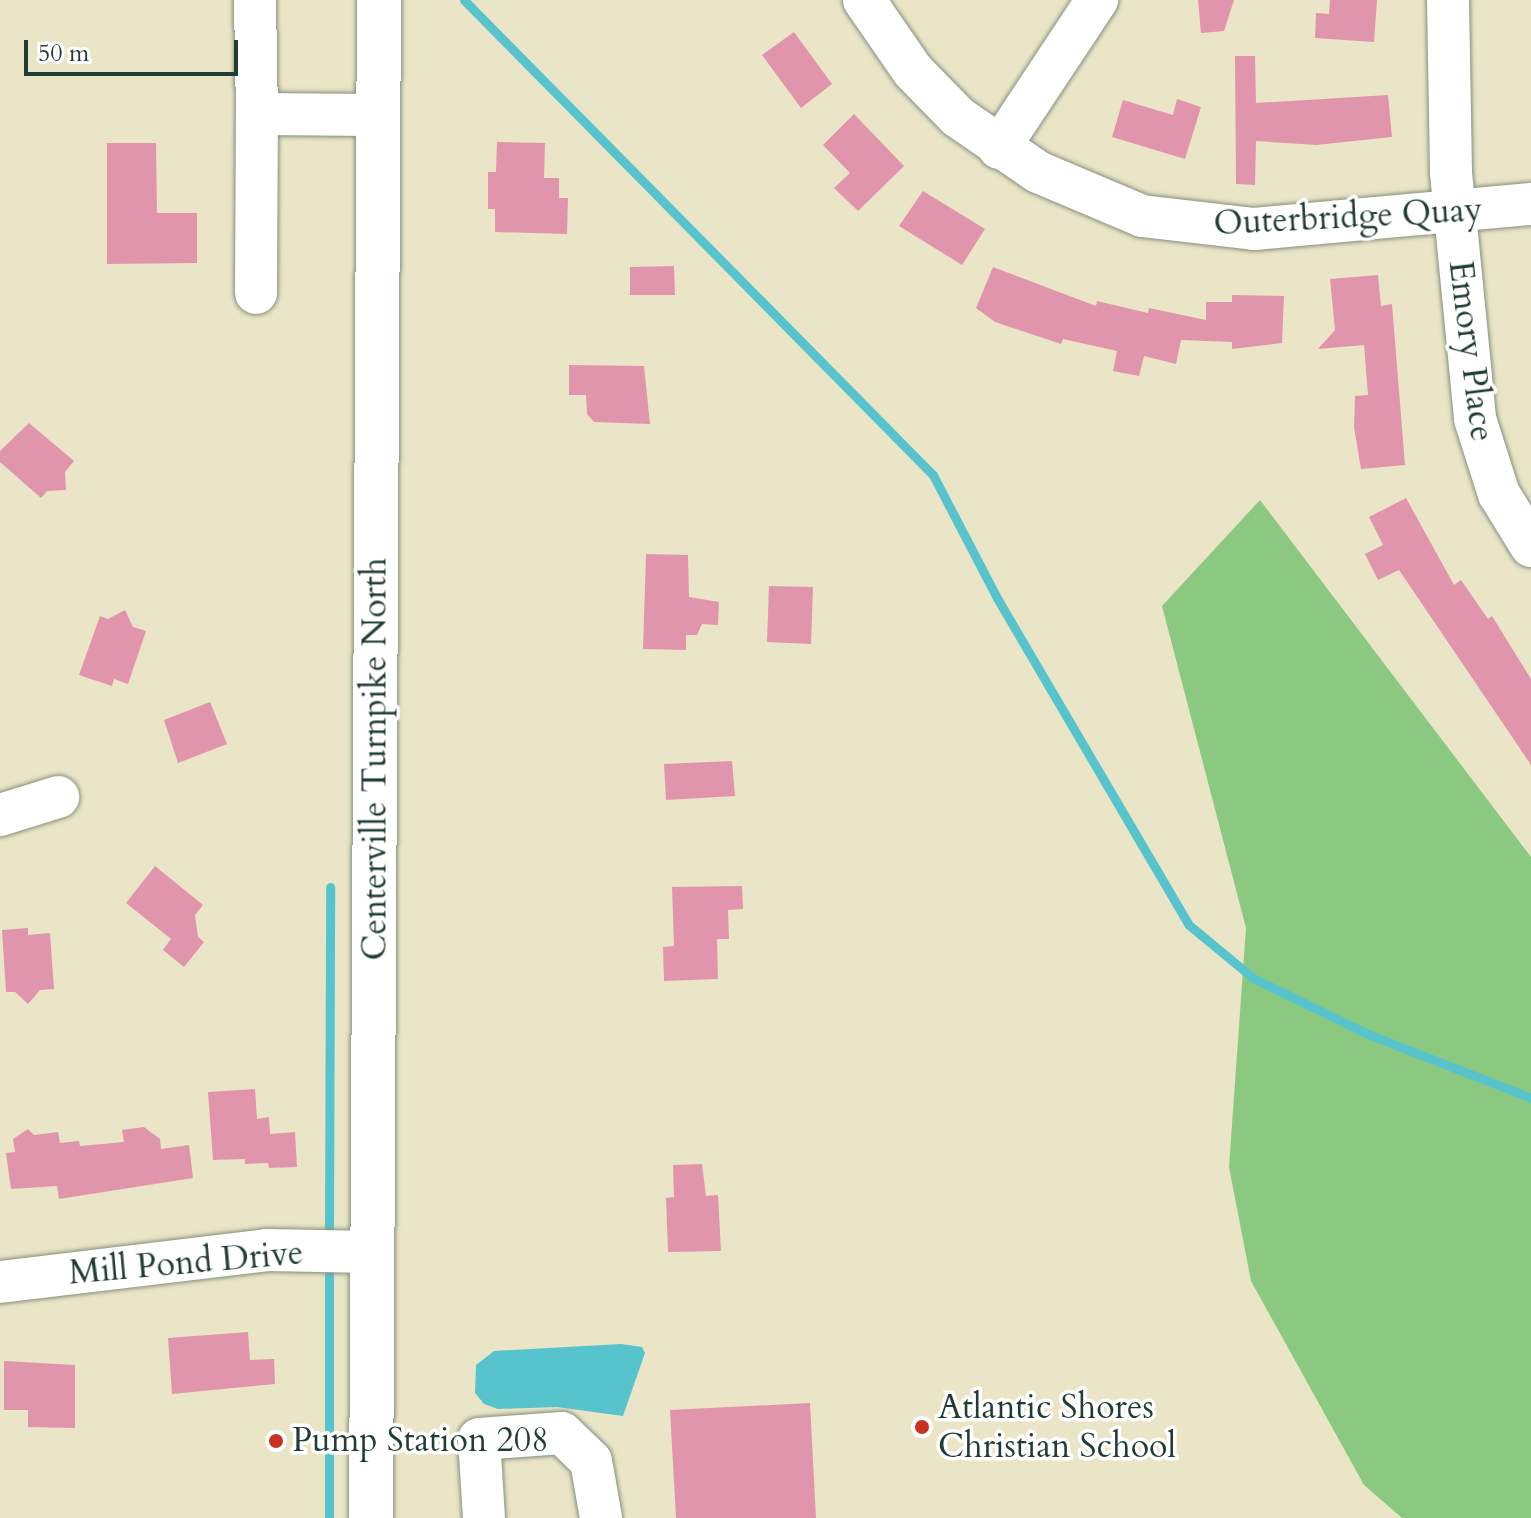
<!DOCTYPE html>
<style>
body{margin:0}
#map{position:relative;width:1531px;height:1518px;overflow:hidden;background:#eae5c6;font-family:Cardo,serif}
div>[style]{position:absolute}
.green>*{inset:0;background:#8bc980}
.water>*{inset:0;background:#57c4cd}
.stream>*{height:9px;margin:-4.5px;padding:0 4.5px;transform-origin:4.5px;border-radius:4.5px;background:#57c4cd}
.building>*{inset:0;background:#e195ac}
.roads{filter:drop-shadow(0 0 2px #84917d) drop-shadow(0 0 2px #84917d)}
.minor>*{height:42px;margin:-21px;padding:0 21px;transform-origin:21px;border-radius:21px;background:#fff}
.major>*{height:44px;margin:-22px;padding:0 22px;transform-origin:22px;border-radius:22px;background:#fff}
.dots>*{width:22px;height:22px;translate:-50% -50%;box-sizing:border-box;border:4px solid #fff;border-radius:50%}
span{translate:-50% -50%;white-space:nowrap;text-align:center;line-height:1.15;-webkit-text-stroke:7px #fff;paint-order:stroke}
.street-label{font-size:34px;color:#1f3d34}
.poi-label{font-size:34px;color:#1f3d34}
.left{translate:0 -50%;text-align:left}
.scale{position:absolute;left:24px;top:40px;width:214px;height:36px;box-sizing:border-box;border:4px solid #1f3d34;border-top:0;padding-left:10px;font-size:24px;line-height:28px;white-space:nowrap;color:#1f3d34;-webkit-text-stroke:6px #fff;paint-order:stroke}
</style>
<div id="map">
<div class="green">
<div style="clip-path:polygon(1260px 500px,1531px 857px,1531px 1518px,1402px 1518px,1364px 1485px,1251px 1281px,1229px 1167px,1246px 928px,1162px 606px)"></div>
</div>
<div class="water">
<div style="clip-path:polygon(621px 1344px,642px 1347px,645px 1353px,623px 1416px,557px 1407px,498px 1409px,484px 1404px,475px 1393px,476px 1365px,494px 1351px)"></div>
</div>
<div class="stream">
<div style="left:464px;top:0;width:668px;rotate:45.36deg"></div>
<div style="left:933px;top:475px;width:139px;rotate:62.5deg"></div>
<div style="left:997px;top:598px;width:379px;rotate:59.6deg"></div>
<div style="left:1189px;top:925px;width:83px;rotate:39.6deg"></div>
<div style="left:1253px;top:978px;width:128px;rotate:26deg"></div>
<div style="left:1368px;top:1034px;width:175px;rotate:21.4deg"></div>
<div style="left:329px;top:1227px;width:340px;rotate:-89.8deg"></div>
<div style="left:329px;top:1518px;width:243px;rotate:-90deg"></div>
</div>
<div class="building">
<div style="clip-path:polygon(1198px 0,1234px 0,1224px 31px,1201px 33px)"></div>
<div style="clip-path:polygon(1330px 0,1377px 0,1374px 42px,1315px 38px,1316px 13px,1329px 14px)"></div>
<div style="clip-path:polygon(794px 32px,832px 84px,801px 108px,762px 55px)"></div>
<div style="clip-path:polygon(1235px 56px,1255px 56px,1256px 103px,1388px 95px,1392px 137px,1316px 145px,1256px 141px,1255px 185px,1236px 184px)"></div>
<div style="clip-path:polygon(1177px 99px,1201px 107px,1185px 159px,1112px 137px,1123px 100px,1173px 115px)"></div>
<div style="clip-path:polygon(854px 114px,904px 166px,858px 211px,834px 188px,850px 173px,823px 145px)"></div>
<div style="clip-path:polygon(497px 142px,545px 143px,544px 178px,559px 178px,559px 198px,568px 198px,567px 234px,495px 232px,495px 209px,488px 209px,488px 172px,496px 172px)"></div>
<div style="clip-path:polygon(107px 143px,156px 143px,157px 213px,197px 213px,197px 263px,107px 264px)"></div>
<div style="clip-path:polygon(923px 191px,985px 229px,962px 265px,899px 226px)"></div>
<div style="clip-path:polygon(674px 266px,675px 295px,630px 295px,630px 267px)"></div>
<div style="clip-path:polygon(993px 267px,1096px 306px,1097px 301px,1148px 313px,1149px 308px,1206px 320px,1206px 302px,1232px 302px,1232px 295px,1284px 296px,1282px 343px,1232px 349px,1232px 342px,1181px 340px,1176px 364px,1144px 356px,1139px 376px,1113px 371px,1117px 351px,1063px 339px,1061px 344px,995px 322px,976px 308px)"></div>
<div style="clip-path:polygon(1378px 275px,1381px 306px,1392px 304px,1405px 465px,1361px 469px,1354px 427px,1355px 396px,1368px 395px,1364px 345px,1318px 349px,1335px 330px,1330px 279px)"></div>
<div style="clip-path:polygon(569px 365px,644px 366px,650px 424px,594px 422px,587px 414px,586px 395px,569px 395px)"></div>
<div style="clip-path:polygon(29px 423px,74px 461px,65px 472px,66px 490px,47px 491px,41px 498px,0 462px,0 451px)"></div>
<div style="clip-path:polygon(1406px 498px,1454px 585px,1461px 580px,1488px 619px,1492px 616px,1531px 679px,1531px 765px,1399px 570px,1378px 580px,1365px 554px,1383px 545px,1369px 517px)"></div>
<div style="clip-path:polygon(646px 554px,688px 555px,689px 597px,719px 602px,718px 625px,702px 624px,697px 635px,686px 635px,686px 650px,643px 649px)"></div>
<div style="clip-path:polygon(769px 586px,813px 587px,811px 644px,767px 642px)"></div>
<div style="clip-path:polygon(125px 610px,133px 627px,146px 631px,128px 684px,114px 679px,112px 686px,79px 675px,100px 616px,108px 619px)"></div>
<div style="clip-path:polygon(210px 702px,227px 744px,178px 763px,164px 720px)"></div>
<div style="clip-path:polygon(732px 761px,735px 796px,666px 800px,664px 764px)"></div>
<div style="clip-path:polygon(155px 866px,203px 905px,195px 915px,198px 937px,204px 942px,184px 967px,163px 950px,171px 939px,126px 903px)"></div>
<div style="clip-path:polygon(742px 886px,743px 909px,728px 910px,729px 939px,717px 939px,718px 979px,664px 981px,663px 947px,674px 946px,672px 887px)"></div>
<div style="clip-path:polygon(28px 928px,28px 935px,50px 933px,54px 989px,40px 990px,28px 1004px,15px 992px,6px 992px,2px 930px)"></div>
<div style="clip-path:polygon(255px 1089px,257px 1119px,269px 1117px,270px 1134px,295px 1132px,297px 1167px,269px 1168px,268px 1163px,245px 1164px,245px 1159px,213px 1160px,208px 1092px)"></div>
<div style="clip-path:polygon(144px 1127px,160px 1139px,161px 1149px,189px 1145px,193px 1178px,59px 1199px,57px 1186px,11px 1189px,6px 1153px,15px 1152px,13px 1139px,28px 1129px,34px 1135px,58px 1132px,60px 1143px,79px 1141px,80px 1146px,124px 1142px,122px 1130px)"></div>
<div style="clip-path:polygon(702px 1164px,706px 1196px,718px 1195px,721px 1251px,668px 1252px,666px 1198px,674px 1197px,673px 1165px)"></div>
<div style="clip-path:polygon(248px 1332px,250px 1360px,274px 1359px,275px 1384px,172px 1394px,168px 1338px)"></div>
<div style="clip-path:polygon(4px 1361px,75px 1365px,75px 1428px,28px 1427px,28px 1410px,4px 1410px)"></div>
<div style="clip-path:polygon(810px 1403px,816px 1518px,676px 1518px,670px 1410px)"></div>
</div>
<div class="roads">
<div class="minor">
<div style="left:255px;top:0;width:114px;rotate:89deg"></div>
<div style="left:257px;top:114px;width:121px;rotate:0.5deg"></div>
<div style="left:864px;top:0;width:86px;rotate:55.4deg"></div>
<div style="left:913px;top:71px;width:64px;rotate:45.6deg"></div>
<div style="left:958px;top:117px;width:97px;rotate:34.5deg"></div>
<div style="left:1038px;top:172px;width:113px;rotate:22.9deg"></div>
<div style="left:1142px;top:216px;width:113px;rotate:6.6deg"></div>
<div style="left:1254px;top:229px;width:278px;rotate:-5.2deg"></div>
<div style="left:1448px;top:0;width:173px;rotate:89deg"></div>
<div style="left:1451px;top:173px;width:247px;rotate:84.4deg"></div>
<div style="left:1475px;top:419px;width:79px;rotate:72.3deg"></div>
<div style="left:1499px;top:494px;width:61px;rotate:58.4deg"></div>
<div style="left:999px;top:148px;width:178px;rotate:-56.5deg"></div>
<div style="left:256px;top:293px;width:179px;rotate:-89.7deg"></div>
<div style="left:0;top:815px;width:61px;rotate:-17.2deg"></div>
<div style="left:0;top:1282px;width:269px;rotate:-6.8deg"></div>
<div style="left:267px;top:1250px;width:105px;rotate:1.1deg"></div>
<div style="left:484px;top:1518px;width:79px;rotate:-93.6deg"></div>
<div style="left:479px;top:1439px;width:83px;rotate:-4.1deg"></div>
<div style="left:562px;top:1433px;width:40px;rotate:44deg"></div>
<div style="left:591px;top:1461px;width:58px;rotate:80deg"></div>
</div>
<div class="major">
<div style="left:371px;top:1518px;width:1518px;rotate:-89.7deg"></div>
</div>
</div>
<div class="dots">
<div style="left:922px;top:1427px;background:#c8321e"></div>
<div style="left:276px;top:1441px;background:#c8321e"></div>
</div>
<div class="street-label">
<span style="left:1348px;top:217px;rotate:-3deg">Outerbridge Quay</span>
<span style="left:1471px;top:351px;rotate:83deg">Emory Place</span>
<span style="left:375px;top:759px;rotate:-90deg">Centerville Turnpike North</span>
<span style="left:186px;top:1263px;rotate:-5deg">Mill Pond Drive</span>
</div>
<div class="poi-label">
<span class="left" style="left:938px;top:1427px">Atlantic Shores<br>Christian School</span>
<span class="left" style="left:292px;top:1441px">Pump Station 208</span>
</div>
<div class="scale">50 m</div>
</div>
